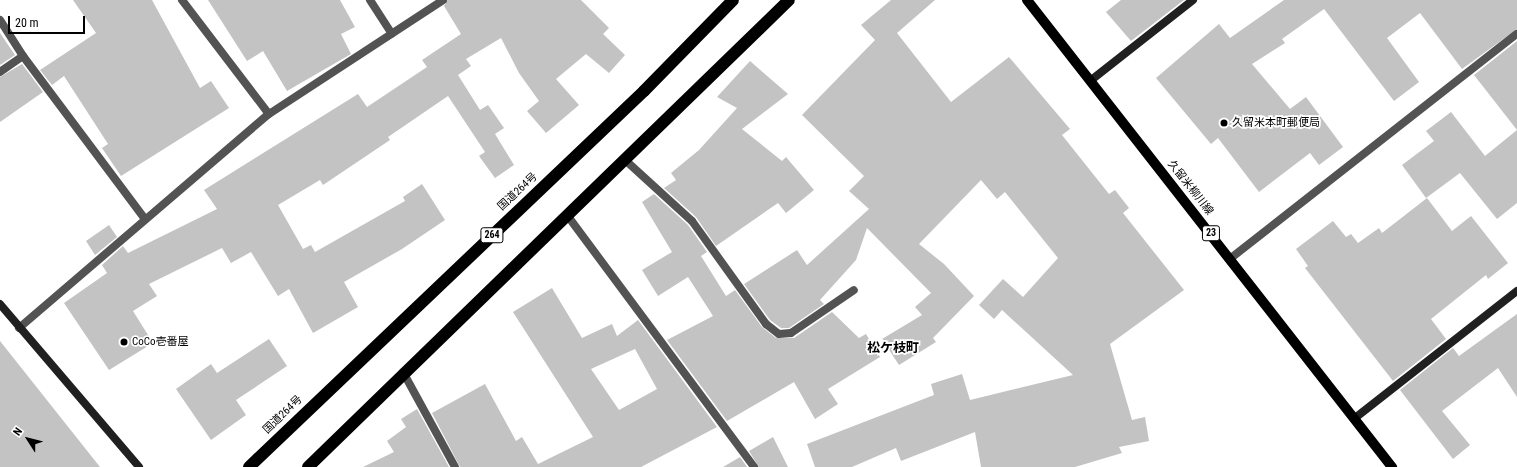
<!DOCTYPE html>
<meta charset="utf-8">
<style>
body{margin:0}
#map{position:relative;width:1517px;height:467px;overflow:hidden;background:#fff;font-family:"Roboto Condensed","Noto Sans JP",sans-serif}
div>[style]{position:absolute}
.building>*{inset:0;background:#c3c3c3}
.street>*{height:8px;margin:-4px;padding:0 4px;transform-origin:4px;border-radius:4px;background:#535353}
.secondary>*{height:8px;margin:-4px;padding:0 4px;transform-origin:4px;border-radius:4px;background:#202020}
.primary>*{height:10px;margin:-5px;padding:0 5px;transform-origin:5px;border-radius:5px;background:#000}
.highway>*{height:12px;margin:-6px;padding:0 6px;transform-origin:6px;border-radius:6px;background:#000}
.dots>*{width:11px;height:11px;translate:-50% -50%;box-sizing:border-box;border:2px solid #fff;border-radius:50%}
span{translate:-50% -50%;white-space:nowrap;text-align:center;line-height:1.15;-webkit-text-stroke:3.5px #fff;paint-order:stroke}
.shield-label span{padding:1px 3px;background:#fff;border:1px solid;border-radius:3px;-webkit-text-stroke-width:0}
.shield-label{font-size:10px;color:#000;font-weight:700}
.poi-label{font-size:11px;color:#000}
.left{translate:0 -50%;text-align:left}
.street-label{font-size:11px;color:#000}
.quarter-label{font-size:13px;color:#000;font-weight:700}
.north{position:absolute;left:8px;top:419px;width:40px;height:40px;-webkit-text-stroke:3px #fff;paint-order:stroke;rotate:306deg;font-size:11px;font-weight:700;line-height:16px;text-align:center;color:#000}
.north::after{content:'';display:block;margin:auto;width:14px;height:18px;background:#000;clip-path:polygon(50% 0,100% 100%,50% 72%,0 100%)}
.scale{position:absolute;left:8px;top:16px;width:77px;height:18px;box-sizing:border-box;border:2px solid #000;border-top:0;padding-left:5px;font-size:12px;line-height:14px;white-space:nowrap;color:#000;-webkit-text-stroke:3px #fff;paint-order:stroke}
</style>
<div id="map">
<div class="building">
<div style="clip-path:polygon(73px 0,152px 0,200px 88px,211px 81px,229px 108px,121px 176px,102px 148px,108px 144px,64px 76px,52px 85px,40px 70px,96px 33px)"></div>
<div style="clip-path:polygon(208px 0,340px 0,355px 27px,341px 34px,351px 54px,287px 91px,263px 51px,247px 61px)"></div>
<div style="clip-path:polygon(448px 0,581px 0,609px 28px,603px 34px,625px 55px,609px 73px,586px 54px,556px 79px,579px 105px,546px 133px,527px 111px,539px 101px,519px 73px,501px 38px,466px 59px,471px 66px,458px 75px,480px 110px,488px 105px,504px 128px,495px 134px,514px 165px,495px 178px,479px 156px,485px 152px,448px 96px,388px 137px,390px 140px,323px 185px,320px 180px,278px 205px,303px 249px,311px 245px,315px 252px,405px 201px,403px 197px,422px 184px,445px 220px,402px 249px,344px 282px,358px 307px,313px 333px,289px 289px,278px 296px,251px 252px,231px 263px,222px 248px,149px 284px,157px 296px,133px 311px,153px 343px,109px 370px,64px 303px,107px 273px,102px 265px,123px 246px,128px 253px,217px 209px,204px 190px,358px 94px,367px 107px,427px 67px,422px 60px,461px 34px,444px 6px)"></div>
<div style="clip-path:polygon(891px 0,935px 0,897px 33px,951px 102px,1009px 57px,1070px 129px,1062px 135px,1109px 194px,1115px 190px,1129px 208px,1123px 213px,1184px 290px,1110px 344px,1132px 420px,1145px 417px,1149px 441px,1119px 447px,1122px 453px,1075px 467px,981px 467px,975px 432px,901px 461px,896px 448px,852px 467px,815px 467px,807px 444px,934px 395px,931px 384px,962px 374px,970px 400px,1073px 375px,1002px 310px,994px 319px,979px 305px,1003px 279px,1023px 297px,1058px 258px,1005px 192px,997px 199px,981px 180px,919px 244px,944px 264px,974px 296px,933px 338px,936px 342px,899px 365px,882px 339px,922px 315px,915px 307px,931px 293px,867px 228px,856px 260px,820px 300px,824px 304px,789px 328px,781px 328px,770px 320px,744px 284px,797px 250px,807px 265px,869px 209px,849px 191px,864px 176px,802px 115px,875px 40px,861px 25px)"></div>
<div style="clip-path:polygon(1121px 0,1184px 0,1131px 41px,1106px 12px)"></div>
<div style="clip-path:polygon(1284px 0,1517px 0,1517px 29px,1462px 69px,1420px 13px,1387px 38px,1419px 82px,1394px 101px,1324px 9px,1282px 39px,1285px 43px,1252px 64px,1290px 109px,1306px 97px,1343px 147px,1319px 165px,1310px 153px,1259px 192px,1218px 138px,1211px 144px,1156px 78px,1219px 24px,1230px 38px)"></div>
<div style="clip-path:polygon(0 33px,15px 55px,0 65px)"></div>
<div style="clip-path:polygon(1517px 41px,1517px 203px,1497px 219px,1460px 173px,1426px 198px,1402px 165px,1434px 141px,1426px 131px,1451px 112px,1485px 156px,1517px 130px,1474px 75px)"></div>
<div style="clip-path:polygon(750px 61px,788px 94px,742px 129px,782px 161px,786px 157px,814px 190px,786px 213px,778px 203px,716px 246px,696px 217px,664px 188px,676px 180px,671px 173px,699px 150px,737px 108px,717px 97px)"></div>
<div style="clip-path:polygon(22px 64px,43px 92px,0 122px,0 77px)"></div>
<div style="clip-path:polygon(654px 194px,688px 225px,707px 252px,701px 256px,726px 296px,735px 290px,762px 327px,776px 338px,794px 338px,832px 312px,859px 338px,866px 334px,880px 357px,828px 389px,838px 404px,815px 419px,794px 382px,727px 421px,667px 340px,713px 316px,688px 277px,658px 296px,642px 270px,672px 252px,642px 202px)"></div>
<div style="clip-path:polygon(1427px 198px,1452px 231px,1471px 216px,1508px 263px,1488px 279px,1486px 275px,1431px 319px,1446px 339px,1393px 381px,1305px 268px,1308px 266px,1296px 249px,1333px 221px,1346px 237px,1351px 234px,1358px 243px,1379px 228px,1382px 233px)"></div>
<div style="clip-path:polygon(109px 225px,117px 237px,95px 255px,86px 241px)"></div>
<div style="clip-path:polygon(evenodd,552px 288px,582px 338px,612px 324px,617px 336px,638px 320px,717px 427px,641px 467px,460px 467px,432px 413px,485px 384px,516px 441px,522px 437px,538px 464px,593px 437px,513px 312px,552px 288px,635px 349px,657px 389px,619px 410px,591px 369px,635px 349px)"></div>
<div style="clip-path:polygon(1517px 314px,1517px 397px,1498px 368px,1442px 411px,1470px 445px,1453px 459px,1400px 390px,1453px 348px,1459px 356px)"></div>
<div style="clip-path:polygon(269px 339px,287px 366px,236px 400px,246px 415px,211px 440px,176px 389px,211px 364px,217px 373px)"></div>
<div style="clip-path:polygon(0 341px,100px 467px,0 467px)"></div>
<div style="clip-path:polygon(417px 409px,449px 467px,363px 467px,394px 452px,387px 441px,406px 427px,401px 419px)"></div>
<div style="clip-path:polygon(773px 437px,788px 467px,759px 467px,749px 451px)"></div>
<div style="clip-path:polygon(740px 457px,747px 467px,723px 467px)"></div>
</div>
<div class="street">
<div style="left:182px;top:0;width:143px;rotate:52.7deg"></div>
<div style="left:370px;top:0;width:40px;rotate:57.1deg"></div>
<div style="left:0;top:20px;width:43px;rotate:57.4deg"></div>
<div style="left:23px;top:56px;width:202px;rotate:53.2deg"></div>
<div style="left:0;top:72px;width:28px;rotate:-35deg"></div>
<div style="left:624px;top:159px;width:92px;rotate:42.4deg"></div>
<div style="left:692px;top:221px;width:127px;rotate:54.3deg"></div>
<div style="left:766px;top:324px;width:16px;rotate:38deg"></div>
<div style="left:779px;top:334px;width:12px;rotate:-5deg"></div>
<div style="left:791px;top:333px;width:76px;rotate:-34.3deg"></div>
<div style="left:567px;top:215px;width:314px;rotate:53.4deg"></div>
<div style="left:1231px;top:258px;width:363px;rotate:-38.1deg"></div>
<div style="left:19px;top:328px;width:329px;rotate:-40.6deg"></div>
<div style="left:269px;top:114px;width:208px;rotate:-33.2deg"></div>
<div style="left:403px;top:372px;width:108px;rotate:61.3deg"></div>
</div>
<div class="secondary">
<div style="left:1090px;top:81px;width:131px;rotate:-38.2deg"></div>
<div style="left:0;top:304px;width:214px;rotate:49.5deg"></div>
<div style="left:1355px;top:418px;width:206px;rotate:-38.1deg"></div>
</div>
<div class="primary">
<div style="left:1027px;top:0;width:593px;rotate:51.99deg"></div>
</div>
<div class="highway">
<div style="left:249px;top:467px;width:545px;rotate:-43.59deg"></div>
<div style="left:644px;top:91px;width:127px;rotate:-45.6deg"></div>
<div style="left:308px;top:467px;width:670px;rotate:-44.15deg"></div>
</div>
<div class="dots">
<div style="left:1224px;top:123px;background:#000"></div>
<div style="left:124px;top:342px;background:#000"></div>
</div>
<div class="shield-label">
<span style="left:1211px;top:233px">23</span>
<span style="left:492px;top:235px">264</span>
</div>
<div class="poi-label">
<span class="left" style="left:1232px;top:123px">久留米本町郵便局</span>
<span class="left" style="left:132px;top:342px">CoCo壱番屋</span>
</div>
<div class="street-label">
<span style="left:1190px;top:188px;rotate:52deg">久留米柳川線</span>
<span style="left:518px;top:192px;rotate:-43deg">国道264号</span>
<span style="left:283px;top:415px;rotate:-44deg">国道264号</span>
</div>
<div class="quarter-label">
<span style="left:893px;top:348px">松ケ枝町</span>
</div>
<div class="north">N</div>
<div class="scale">20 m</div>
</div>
